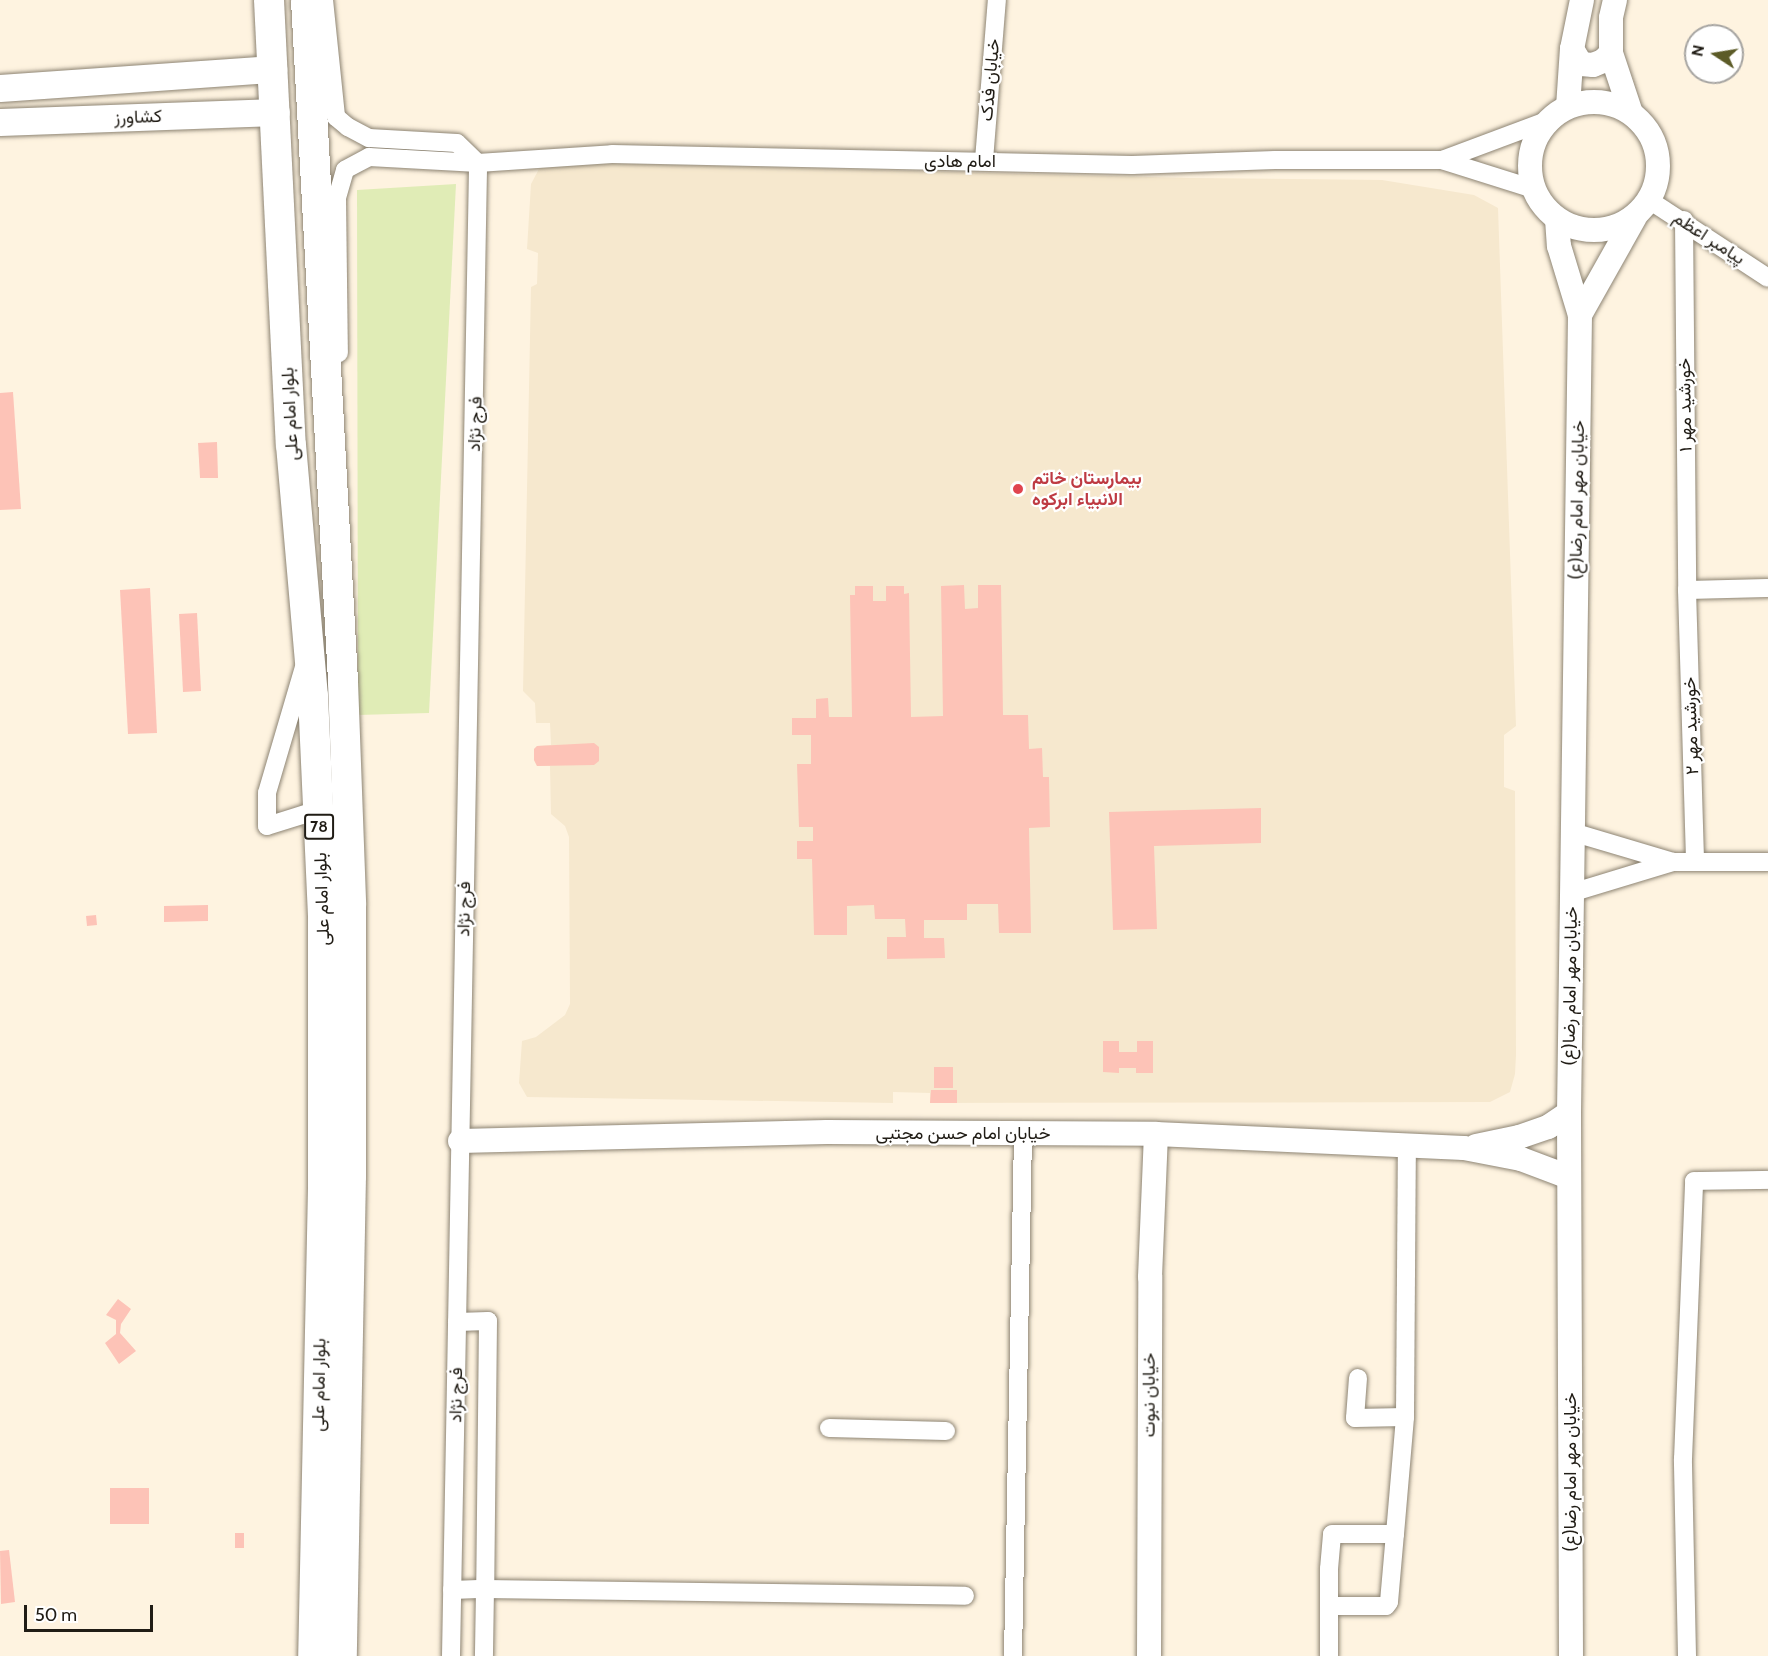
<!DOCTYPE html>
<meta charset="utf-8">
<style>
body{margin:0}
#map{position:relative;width:1768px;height:1656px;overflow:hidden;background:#fef3e0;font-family:Cabin,Vazirmatn,sans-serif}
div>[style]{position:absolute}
.built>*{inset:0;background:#f6e8ce}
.green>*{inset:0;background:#e0ecb6}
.building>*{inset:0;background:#fdc3b7}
.roads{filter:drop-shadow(0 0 2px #8d8473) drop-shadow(0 0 2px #8d8473)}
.minor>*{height:18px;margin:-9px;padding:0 9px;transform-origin:9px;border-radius:9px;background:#fff}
.tertiary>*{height:24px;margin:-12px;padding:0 12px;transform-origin:12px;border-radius:12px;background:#fff}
.tertiary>.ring{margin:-12px;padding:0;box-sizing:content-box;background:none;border:24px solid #fff;border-radius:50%}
.secondary>*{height:27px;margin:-13.5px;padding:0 13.5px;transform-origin:13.5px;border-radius:13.5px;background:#fff}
.primary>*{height:30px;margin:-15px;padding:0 15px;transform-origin:15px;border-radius:15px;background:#fff}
.dots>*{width:16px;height:16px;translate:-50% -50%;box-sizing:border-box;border:3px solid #fff;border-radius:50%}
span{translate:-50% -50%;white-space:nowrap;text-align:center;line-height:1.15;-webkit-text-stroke:4.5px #fff;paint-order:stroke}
.shield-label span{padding:2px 4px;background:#fff;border:2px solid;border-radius:4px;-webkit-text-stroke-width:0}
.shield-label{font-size:16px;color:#201c15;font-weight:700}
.street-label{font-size:18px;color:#201c15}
.health-label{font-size:18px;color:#be3a42;font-weight:700}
.left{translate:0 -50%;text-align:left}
.north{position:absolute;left:1684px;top:24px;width:60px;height:60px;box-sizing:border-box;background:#fff;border:2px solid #a6a4a1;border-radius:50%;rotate:282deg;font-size:16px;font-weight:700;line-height:24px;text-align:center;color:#201c15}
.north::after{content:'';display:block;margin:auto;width:21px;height:27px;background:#5c5b27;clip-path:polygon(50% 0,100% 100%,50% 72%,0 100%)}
.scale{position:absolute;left:24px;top:1605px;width:129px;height:27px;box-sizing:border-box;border:3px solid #201c15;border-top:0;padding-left:8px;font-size:18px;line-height:21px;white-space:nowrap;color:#201c15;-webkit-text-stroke:4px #fff;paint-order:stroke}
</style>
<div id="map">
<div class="built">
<div style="clip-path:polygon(553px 162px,1190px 178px,1382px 180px,1474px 195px,1498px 208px,1516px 726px,1504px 735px,1504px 787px,1515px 791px,1516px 1055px,1515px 1074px,1510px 1092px,1490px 1102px,930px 1103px,930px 1093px,893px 1092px,893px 1103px,527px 1097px,519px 1083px,522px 1041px,536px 1037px,565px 1015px,570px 1004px,569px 837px,565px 826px,551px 814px,550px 766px,537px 766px,534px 760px,534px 749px,537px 746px,551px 745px,550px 723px,536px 723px,535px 703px,523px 691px,531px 287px,537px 284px,538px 253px,527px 249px,531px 184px,539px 169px)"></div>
</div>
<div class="green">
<div style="clip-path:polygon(456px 184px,429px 713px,358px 715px,357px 190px)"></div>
</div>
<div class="building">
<div style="clip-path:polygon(13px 392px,21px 509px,0 510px,0 393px)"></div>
<div style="clip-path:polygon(217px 442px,218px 478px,200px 478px,198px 443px)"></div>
<div style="clip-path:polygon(964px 585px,965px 609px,978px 608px,978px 585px,1001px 585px,1003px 715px,1028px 715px,1029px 749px,1042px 748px,1043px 777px,1049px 777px,1050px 827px,1029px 828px,1031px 933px,999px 933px,998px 904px,967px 904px,967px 920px,924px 920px,924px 938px,944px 938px,945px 958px,887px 959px,887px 937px,906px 937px,905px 919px,875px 919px,874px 905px,847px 906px,847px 935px,814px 935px,812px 859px,797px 859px,797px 841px,813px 841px,813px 827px,799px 827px,797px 764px,811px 764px,811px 735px,792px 735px,792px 718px,816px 718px,816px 699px,828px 698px,829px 717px,852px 717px,850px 595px,855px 595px,855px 586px,873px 586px,873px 601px,886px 601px,886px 586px,904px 586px,904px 594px,909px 593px,911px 717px,943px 716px,941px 586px)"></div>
<div style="clip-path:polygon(150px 588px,157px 733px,128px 734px,120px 590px)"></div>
<div style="clip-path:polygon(197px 613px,201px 691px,183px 692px,179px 614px)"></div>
<div style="clip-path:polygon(594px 743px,599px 747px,599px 761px,594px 765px,537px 766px,534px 760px,534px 749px,537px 746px)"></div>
<div style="clip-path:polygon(1261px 808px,1261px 843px,1154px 846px,1157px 929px,1113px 930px,1109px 812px)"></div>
<div style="clip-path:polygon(208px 905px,208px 921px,164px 922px,164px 906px)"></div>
<div style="clip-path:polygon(96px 915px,97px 925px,87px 926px,86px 916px)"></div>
<div style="clip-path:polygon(1103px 1041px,1119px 1041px,1119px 1052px,1137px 1052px,1137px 1041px,1153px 1041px,1153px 1073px,1136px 1073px,1136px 1068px,1119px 1068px,1119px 1073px,1103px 1072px)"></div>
<div style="clip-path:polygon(934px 1067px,953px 1067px,953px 1088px,934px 1088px)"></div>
<div style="clip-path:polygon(931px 1090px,957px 1090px,957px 1103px,930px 1103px)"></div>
<div style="clip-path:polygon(118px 1299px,131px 1309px,121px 1324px,120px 1333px,136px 1351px,119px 1364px,105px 1343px,116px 1334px,116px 1320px,106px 1315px)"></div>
<div style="clip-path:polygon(110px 1488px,149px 1488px,149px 1524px,110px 1524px)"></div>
<div style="clip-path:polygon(235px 1533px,244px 1533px,244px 1548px,235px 1548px)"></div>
<div style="clip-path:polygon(9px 1550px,15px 1602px,1px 1604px,0 1551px)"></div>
</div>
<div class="roads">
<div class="minor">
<div style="left:324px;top:0;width:118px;rotate:84.1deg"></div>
<div style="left:336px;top:117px;width:16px;rotate:40deg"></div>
<div style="left:348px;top:127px;width:24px;rotate:28deg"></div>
<div style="left:369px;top:138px;width:88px;rotate:3.3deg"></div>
<div style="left:457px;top:143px;width:29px;rotate:44deg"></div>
<div style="left:478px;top:163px;width:109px;rotate:-176.8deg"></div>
<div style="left:369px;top:157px;width:27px;rotate:152deg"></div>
<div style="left:345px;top:170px;width:29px;rotate:106deg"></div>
<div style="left:337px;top:198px;width:155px;rotate:89.3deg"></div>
<div style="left:984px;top:160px;width:161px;rotate:-85.4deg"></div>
<div style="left:1442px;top:160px;width:114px;rotate:-20.5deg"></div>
<div style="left:1649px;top:200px;width:142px;rotate:33.2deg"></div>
<div style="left:1684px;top:220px;width:370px;rotate:89.5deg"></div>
<div style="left:1687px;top:590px;width:272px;rotate:88.3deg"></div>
<div style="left:1687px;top:590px;width:81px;rotate:-1.4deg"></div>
<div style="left:304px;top:667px;width:131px;rotate:106.4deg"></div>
<div style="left:267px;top:793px;width:33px;rotate:90deg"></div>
<div style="left:267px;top:826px;width:53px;rotate:-17.4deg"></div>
<div style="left:1572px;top:832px;width:105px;rotate:16.5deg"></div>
<div style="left:1673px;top:862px;width:95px"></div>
<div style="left:1571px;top:893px;width:107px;rotate:-16.9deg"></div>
<div style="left:457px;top:1322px;width:31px;rotate:-2deg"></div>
<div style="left:488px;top:1321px;width:268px;rotate:90.6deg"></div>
<div style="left:485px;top:1589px;width:480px;rotate:0.8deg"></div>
<div style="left:1405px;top:1417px;width:271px;rotate:-89.6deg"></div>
<div style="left:829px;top:1428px;width:117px;rotate:1.5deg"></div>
<div style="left:452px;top:1590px;width:33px;rotate:-2deg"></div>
<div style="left:485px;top:1589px;width:67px;rotate:90.9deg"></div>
<div style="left:1330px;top:1606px;width:56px"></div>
<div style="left:1386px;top:1606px;width:5px;rotate:-53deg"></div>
<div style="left:1389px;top:1602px;width:68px;rotate:-85deg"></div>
<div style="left:451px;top:1656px;width:1493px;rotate:-88.96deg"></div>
<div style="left:478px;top:163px;width:134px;rotate:-3.8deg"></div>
<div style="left:612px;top:154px;width:520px;rotate:1.21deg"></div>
<div style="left:1132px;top:165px;width:143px;rotate:-2deg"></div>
<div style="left:1275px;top:160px;width:167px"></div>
<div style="left:1442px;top:160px;width:96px;rotate:17.5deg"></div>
<div style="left:1013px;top:1656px;width:523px;rotate:-88.9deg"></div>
<div style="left:1329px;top:1656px;width:87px;rotate:-90deg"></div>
<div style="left:1329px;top:1569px;width:35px;rotate:-85deg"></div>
<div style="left:1332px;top:1534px;width:63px"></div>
<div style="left:1395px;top:1534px;width:117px;rotate:-85.1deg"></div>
<div style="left:1405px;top:1417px;width:50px;rotate:178.9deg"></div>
<div style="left:1355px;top:1418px;width:40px;rotate:-85.7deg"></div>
<div style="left:1687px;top:1656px;width:197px;rotate:-91.2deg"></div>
<div style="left:1683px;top:1459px;width:278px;rotate:-87.7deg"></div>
<div style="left:1694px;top:1181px;width:74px;rotate:-0.8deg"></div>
</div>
<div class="tertiary">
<div style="left:1615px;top:0;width:18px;rotate:103deg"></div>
<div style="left:1611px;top:18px;width:35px;rotate:90deg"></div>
<div style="left:1611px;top:53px;width:63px;rotate:71.6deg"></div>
<div style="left:1572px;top:49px;width:17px;rotate:59deg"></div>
<div style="left:1581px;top:64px;width:12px;rotate:5deg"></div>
<div style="left:1593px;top:65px;width:11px;rotate:-22deg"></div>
<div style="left:1603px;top:61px;width:11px;rotate:-45deg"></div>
<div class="ring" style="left:1530px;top:102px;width:104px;height:104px"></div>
<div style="left:1568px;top:107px;width:58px;rotate:-86.1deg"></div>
<div style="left:1572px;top:49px;width:50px;rotate:-78.5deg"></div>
<div style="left:1557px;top:219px;width:27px;rotate:86deg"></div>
<div style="left:1559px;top:246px;width:72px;rotate:73.1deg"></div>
<div style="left:1580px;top:315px;width:798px;rotate:90.79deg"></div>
<div style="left:1569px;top:1113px;width:543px;rotate:89.79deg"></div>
<div style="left:1580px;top:315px;width:112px;rotate:-60.7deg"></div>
<div style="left:460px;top:1141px;width:367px;rotate:-1.4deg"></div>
<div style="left:827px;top:1132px;width:329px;rotate:0.3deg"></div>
<div style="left:1156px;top:1134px;width:308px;rotate:2.6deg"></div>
<div style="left:1464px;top:1148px;width:58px;rotate:10.9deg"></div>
<div style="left:1521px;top:1159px;width:51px;rotate:20.6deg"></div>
<div style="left:1476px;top:1146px;width:44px;rotate:-11.8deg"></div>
<div style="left:1519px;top:1137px;width:31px;rotate:-19deg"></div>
<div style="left:1548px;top:1127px;width:25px;rotate:-34deg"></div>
<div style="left:1149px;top:1656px;width:379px;rotate:-89.8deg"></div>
<div style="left:1150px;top:1277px;width:143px;rotate:-87.6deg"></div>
</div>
<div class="secondary">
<div style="left:0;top:88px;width:274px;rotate:-4deg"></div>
<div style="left:0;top:122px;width:276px;rotate:-2.1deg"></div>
</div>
<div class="primary">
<div style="left:269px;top:0;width:446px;rotate:87.2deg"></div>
<div style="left:291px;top:445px;width:252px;rotate:85deg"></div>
<div style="left:313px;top:696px;width:219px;rotate:87.4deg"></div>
<div style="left:323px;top:915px;width:273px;rotate:90deg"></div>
<div style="left:323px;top:1188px;width:468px;rotate:91.2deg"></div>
<div style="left:306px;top:0;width:683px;rotate:86.89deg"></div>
<div style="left:343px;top:682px;width:223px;rotate:87.9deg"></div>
<div style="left:351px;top:905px;width:271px;rotate:90deg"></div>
<div style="left:351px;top:1176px;width:480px;rotate:91.1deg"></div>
</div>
</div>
<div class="dots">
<div style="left:1018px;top:489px;background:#e0444e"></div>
</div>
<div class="shield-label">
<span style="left:319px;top:827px">78</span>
</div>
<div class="street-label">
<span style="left:990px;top:80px;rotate:-85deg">خیابان فدک</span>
<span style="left:138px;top:117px;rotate:-2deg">کشاورز</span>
<span style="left:960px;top:161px">امام هادی</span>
<span style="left:1709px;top:238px;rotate:33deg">پیامبر اعظم</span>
<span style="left:1685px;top:405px;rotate:-91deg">خورشید مهر ۱</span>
<span style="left:290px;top:414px;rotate:-93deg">بلوار امام علی</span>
<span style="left:475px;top:424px;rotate:-88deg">فرج نژاد</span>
<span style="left:1577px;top:500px;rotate:-89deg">خیابان مهر امام رضا(ع)</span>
<span style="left:1691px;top:726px;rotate:-92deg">خورشید مهر ۲</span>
<span style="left:322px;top:899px;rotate:-92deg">بلوار امام علی</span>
<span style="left:464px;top:909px;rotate:-89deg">فرج نژاد</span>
<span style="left:1570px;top:986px;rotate:-89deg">خیابان مهر امام رضا(ع)</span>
<span style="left:963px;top:1133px">خیابان امام حسن مجتبی</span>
<span style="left:319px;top:1385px;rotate:-89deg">بلوار امام علی</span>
<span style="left:456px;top:1395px;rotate:-89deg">فرج نژاد</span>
<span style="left:1149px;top:1395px;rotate:-90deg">خیابان نبوت</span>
<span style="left:1570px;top:1472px;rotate:-90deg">خیابان مهر امام رضا(ع)</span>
</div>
<div class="health-label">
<span class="left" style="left:1032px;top:489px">بیمارستان خاتم<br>الانبیاء ابرکوه</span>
</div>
<div class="north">N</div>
<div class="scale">50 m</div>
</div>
